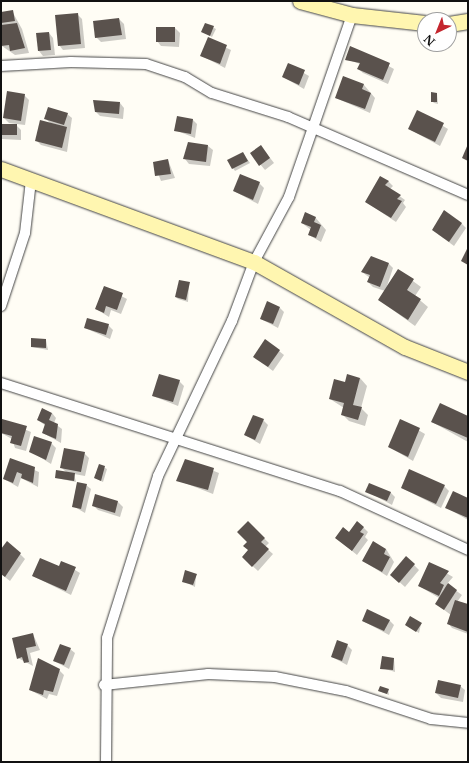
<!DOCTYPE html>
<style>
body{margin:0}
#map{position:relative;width:469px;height:763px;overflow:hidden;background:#fffdf5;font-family:"Libre Baskerville",serif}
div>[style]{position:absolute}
.shadow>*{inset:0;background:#0003}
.building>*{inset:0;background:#5a524d}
.roads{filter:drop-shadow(0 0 1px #444) drop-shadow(0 0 1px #444)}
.street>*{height:10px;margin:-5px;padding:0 5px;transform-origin:5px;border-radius:5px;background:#fff}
.secondary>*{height:15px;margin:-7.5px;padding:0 7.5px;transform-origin:7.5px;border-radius:7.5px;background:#fff6b0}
span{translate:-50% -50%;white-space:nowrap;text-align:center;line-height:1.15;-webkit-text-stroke:4px #fff;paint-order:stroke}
.frame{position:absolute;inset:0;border:2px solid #111;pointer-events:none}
.north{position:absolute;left:417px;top:12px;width:40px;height:40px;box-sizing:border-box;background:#fff;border:1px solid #a0a0a0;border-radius:50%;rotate:223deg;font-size:11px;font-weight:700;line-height:16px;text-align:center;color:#111}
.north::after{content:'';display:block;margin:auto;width:14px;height:18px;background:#c4262e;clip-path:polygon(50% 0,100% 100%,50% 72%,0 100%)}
</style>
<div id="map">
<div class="shadow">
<div style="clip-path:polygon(12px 11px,22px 29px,29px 53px,15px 55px,2px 46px,1px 13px)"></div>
<div style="clip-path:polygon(77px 14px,82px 19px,85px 48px,63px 50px,59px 45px)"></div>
<div style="clip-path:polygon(119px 19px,124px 24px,126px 39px,101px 42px,96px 37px)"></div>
<div style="clip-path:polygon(206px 24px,216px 29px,212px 37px,203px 32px)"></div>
<div style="clip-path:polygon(175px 28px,180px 33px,179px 47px,161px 46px,157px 41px)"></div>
<div style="clip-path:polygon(49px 33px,53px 38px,55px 55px,43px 56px,39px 51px)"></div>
<div style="clip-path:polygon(208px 39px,231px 50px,225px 68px,202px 56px)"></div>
<div style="clip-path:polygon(365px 53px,394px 69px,388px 84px,363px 73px,358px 69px,360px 64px,346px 59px)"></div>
<div style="clip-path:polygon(288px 64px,309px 76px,304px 89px,283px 77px)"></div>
<div style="clip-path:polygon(344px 78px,364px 85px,375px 98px,370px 113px,336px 98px)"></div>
<div style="clip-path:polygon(437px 94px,438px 104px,434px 103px,432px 101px)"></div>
<div style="clip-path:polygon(24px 95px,29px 100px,25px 125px,9px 123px,4px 118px)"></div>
<div style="clip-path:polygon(120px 103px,124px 108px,123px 119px,100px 116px,96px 112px)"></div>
<div style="clip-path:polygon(418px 111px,448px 129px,440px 146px,409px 129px)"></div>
<div style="clip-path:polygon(67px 114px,72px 118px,67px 152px,41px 145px,36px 140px,50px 123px,46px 119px)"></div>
<div style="clip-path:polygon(193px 120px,197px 124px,195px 138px,175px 130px)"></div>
<div style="clip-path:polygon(1px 125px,16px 125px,21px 130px,21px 140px,2px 139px)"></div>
<div style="clip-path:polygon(208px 146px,213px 150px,210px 166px,189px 164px,185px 159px)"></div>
<div style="clip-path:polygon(261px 146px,274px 163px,265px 170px,251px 153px)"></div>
<div style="clip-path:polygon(243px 153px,250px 163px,235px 171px,228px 161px)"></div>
<div style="clip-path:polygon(168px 160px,175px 178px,161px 181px,154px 163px)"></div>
<div style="clip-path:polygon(388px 181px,393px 186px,390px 189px,405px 200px,403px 203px,406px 207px,396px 222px,366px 202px)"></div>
<div style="clip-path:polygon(259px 183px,264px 188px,258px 204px,234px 191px)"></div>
<div style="clip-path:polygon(315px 217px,326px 230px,321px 242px,309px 235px,311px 230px,302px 223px)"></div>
<div style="clip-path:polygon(461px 223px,466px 228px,454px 246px,438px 234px)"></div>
<div style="clip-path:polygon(389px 264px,393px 268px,387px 286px,398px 270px,421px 287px,415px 296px,428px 307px,415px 326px,379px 300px,385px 291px,373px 287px,368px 282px,370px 278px,362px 272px)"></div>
<div style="clip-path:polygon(189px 283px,188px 302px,178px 299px,176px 297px)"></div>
<div style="clip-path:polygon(104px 287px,127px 299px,121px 314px,111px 310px,109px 317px,96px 309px)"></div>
<div style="clip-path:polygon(280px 308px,284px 312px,278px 328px,261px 319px)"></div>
<div style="clip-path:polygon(108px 325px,113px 330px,110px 339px,85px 328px)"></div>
<div style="clip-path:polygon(46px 340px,48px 350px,32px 347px)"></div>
<div style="clip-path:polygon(279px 351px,284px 355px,273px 371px,254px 357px)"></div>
<div style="clip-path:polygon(360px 378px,367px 386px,361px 408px,368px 415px,365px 426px,349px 421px,342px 414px,344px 408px,330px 399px,346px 383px)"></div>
<div style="clip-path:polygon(179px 381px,184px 386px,178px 406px,153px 396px)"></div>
<div style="clip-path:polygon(52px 413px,56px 418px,54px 423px,62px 429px,61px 443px,43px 433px,46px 426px,38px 420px)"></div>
<div style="clip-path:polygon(468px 417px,468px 442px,432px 422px)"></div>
<div style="clip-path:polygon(3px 420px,31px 432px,26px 451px,15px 448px,12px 439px,1px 433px)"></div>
<div style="clip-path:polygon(263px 420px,268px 425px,260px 444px,245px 435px)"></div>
<div style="clip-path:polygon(401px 420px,425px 434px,413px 461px,389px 447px)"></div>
<div style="clip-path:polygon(51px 443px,56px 448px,51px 464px,30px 451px)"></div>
<div style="clip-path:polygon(84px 453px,89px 458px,85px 476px,74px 474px,76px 482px,56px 478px,67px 473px,61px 467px)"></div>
<div style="clip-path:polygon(11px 460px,39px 472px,38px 487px,21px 478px,18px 487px,4px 479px)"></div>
<div style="clip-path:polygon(186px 460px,219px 473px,213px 494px,177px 480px)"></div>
<div style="clip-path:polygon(99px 465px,107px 469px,103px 482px,95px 478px)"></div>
<div style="clip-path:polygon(86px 485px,91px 489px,85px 513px,73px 506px)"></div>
<div style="clip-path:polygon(444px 486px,449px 491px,441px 508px,402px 488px)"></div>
<div style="clip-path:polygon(366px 491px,390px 492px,395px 497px,392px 505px)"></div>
<div style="clip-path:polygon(96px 496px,118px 502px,123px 507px,120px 517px,98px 510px,93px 505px)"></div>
<div style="clip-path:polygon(468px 499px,468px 520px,447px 508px)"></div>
<div style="clip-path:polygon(248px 523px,269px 543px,265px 547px,273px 554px,258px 571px,243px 557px,250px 551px)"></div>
<div style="clip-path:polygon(363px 527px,368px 532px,365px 537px,368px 540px,357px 555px,336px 538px)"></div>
<div style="clip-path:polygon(386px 549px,394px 562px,387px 576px,363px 561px)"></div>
<div style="clip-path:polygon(1px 550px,20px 554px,25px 559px,10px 581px,1px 574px)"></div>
<div style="clip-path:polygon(406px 557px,419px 570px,405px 587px,396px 579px)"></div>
<div style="clip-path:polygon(62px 562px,80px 573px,71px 595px,33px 576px,60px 568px)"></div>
<div style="clip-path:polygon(429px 563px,453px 577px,447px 584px,462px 595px,457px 602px,468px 606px,468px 634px,452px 628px,448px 623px,451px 615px,436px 604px,439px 598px,419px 586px)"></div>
<div style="clip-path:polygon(196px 575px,195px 587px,183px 581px)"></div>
<div style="clip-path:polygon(389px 620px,394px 625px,389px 635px,363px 621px)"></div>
<div style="clip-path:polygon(421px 624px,419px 633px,406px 625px)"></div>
<div style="clip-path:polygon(33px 634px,40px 650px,30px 653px,33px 666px,18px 658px)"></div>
<div style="clip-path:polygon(347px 645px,352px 650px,347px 665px,332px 657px)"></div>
<div style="clip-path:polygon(70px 649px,75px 653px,69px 669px,54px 661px)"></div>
<div style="clip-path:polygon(394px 659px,395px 672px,382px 668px)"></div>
<div style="clip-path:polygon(59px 670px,64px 675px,57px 696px,49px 694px,47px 699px,30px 690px)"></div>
<div style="clip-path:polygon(460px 686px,465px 690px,463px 702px,441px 698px,436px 693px)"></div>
<div style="clip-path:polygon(388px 689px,389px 695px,379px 691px)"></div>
</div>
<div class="building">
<div style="clip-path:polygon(13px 10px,15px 21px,1px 23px,1px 12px)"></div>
<div style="clip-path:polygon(78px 13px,81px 44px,58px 46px,55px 15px)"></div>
<div style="clip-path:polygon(119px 18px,122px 35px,95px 38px,93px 21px)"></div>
<div style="clip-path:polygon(17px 23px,25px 48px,10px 51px,9px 45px,1px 46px,1px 25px)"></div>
<div style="clip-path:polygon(205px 23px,214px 26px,210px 36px,201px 32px)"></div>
<div style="clip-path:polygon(156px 27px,175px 27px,175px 42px,156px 42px)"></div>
<div style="clip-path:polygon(49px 32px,51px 50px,38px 51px,36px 33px)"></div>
<div style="clip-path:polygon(208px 37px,227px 45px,220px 64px,200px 56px)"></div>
<div style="clip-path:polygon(350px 46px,390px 63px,383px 80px,357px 69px,360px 63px,345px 60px)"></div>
<div style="clip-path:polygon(288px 63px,305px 70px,299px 85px,282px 77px)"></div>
<div style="clip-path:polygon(343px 76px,364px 84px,362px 89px,371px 93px,365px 109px,335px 98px)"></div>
<div style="clip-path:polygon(7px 91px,25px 94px,21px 121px,3px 118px)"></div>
<div style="clip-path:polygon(431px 92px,437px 93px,437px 102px,431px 102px)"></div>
<div style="clip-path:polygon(93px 100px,120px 102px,119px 114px,95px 112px)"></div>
<div style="clip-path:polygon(48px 107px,68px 113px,64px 125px,44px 119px)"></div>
<div style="clip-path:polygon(417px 110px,444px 123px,435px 142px,408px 129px)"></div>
<div style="clip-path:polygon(177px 116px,193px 119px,191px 134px,174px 131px)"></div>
<div style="clip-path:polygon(40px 120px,67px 127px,62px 148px,35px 141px)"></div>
<div style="clip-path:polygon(1px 124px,17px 124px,17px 135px,1px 135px)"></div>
<div style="clip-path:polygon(188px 142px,208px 145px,206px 162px,183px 159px)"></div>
<div style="clip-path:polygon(468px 144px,468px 161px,462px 158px)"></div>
<div style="clip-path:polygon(261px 145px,270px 158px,259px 166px,250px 153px)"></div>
<div style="clip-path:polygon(243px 152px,248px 161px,232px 169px,227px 160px)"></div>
<div style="clip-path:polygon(168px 159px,171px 174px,155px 176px,153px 162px)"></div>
<div style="clip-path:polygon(240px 174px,260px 182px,253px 200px,233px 191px)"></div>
<div style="clip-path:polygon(380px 176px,389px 181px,385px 185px,401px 195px,397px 199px,402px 201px,391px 218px,365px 202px)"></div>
<div style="clip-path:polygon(444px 210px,462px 223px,449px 242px,432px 230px)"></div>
<div style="clip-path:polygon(305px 212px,316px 217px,314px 222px,321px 225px,316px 238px,308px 235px,311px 227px,301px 223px)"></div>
<div style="clip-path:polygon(468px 247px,468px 265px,461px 261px)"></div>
<div style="clip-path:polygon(371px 256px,389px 263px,380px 287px,367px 282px,370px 275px,361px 272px)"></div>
<div style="clip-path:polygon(398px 269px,414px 279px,407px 290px,421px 299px,408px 320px,378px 300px)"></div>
<div style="clip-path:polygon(179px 280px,190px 282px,186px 300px,175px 297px)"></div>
<div style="clip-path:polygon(104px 286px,123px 293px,117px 310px,106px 306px,104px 313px,95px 309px)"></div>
<div style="clip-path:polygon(267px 301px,280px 307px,273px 324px,260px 319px)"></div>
<div style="clip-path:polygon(87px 318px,109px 324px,106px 335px,84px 328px)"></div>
<div style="clip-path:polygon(31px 338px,46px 339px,46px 348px,31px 347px)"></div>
<div style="clip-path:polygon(265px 339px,280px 350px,268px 367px,253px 357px)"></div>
<div style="clip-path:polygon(159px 374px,180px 380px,173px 402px,152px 396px)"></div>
<div style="clip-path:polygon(347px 374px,360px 378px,353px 405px,362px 407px,358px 420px,341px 415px,344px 403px,329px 399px,334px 379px,345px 382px)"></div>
<div style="clip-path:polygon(440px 403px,468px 416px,468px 438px,431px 422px)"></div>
<div style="clip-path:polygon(42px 408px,52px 413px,49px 420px,58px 424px,56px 439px,42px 433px,45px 424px,37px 420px)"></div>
<div style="clip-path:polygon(253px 415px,264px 419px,255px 440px,244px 435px)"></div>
<div style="clip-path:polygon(2px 419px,27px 426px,21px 446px,10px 443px,12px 436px,1px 433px)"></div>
<div style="clip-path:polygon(400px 419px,420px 428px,408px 457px,388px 447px)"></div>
<div style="clip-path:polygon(34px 436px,52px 442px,46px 460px,29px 452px)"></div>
<div style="clip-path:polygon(64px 448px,85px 452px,81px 472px,60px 468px)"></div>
<div style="clip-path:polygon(10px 458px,35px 467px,33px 483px,21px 478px,22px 474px,17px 472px,13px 483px,3px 479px)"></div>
<div style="clip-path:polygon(185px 459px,214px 468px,208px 490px,176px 481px)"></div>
<div style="clip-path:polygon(99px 464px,105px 466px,101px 481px,94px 478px)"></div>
<div style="clip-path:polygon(409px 469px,445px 485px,436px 504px,401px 488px)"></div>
<div style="clip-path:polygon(56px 470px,75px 473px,74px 481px,55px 478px)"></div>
<div style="clip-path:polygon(77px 482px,87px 484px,81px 509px,72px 507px)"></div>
<div style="clip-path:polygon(369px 483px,391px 492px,387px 501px,365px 492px)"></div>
<div style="clip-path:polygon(453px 491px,468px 498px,468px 518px,445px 508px)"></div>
<div style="clip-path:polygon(95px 494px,118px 501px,115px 513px,92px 506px)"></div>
<div style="clip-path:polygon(248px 521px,265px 538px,261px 542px,269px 549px,252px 567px,242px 557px,248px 550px,243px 546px,247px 542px,237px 532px)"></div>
<div style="clip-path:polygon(357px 521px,364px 527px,360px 532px,364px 534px,352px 551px,335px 538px,343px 527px,349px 532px)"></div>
<div style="clip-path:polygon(7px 541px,21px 553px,5px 577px,1px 574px,1px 549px)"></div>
<div style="clip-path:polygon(373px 541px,386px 549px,384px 554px,390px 557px,382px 572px,362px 561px)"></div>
<div style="clip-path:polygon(406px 556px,415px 564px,399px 583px,390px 575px)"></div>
<div style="clip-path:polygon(40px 558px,59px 566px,61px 561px,76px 567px,66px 591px,32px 576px)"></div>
<div style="clip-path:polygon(429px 562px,449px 571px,440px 583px,444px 585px,439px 596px,418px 586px)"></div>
<div style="clip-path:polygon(185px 570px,197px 574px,193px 585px,182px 582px)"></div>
<div style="clip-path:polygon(448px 583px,457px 590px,444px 610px,435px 604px)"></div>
<div style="clip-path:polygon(455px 600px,468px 604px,468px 632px,447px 624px)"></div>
<div style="clip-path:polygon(367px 609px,390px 620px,384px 631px,362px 621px)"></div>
<div style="clip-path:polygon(410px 616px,422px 623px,416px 632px,405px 625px)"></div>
<div style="clip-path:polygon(33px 633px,36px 646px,26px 648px,29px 662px,24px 663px,22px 657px,17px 659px,12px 638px)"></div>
<div style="clip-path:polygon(337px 640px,348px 644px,342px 661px,331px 657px)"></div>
<div style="clip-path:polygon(60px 644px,71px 648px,64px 665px,53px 661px)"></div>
<div style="clip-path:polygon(382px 656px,394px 658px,393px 670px,380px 669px)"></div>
<div style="clip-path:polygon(38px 658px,60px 669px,53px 692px,44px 690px,43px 695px,29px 690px)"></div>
<div style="clip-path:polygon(438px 680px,461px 685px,458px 698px,435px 693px)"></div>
<div style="clip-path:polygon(380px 686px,389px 689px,387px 694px,378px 691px)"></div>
</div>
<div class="roads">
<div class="street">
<div style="left:1px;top:66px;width:70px;rotate:-3.3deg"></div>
<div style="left:71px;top:62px;width:75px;rotate:1.5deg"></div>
<div style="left:146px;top:64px;width:41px;rotate:18.4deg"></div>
<div style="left:185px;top:77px;width:31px;rotate:31deg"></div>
<div style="left:212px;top:93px;width:80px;rotate:17.5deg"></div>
<div style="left:288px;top:117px;width:196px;rotate:23.4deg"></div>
<div style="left:1px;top:306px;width:77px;rotate:-71.8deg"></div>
<div style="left:25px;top:233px;width:53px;rotate:-83.5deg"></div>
<div style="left:1px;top:383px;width:356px;rotate:17.7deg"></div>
<div style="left:340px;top:491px;width:141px;rotate:24.7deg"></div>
<div style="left:104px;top:685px;width:105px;rotate:-6deg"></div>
<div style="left:208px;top:674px;width:67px;rotate:2.6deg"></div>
<div style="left:275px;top:677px;width:72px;rotate:11.2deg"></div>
<div style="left:346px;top:691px;width:89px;rotate:18.2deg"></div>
<div style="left:431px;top:719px;width:37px;rotate:6deg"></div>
<div style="left:106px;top:762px;width:124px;rotate:-89.5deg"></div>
<div style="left:107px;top:638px;width:170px;rotate:-72.5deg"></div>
<div style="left:158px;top:476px;width:172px;rotate:-64.5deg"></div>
<div style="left:232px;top:321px;width:63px;rotate:-69.6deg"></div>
<div style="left:254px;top:262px;width:74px;rotate:-61.7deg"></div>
<div style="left:289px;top:197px;width:193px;rotate:-70.9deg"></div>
</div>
<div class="secondary">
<div style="left:300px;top:1px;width:54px;rotate:15.1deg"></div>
<div style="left:352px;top:15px;width:73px;rotate:6.3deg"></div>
<div style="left:449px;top:24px;width:19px;rotate:-9deg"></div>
<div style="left:1px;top:169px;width:270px;rotate:20.2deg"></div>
<div style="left:254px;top:262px;width:173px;rotate:29.4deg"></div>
<div style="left:405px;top:347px;width:68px;rotate:21.6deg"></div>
</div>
</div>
<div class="frame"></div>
<div class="north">N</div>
</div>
